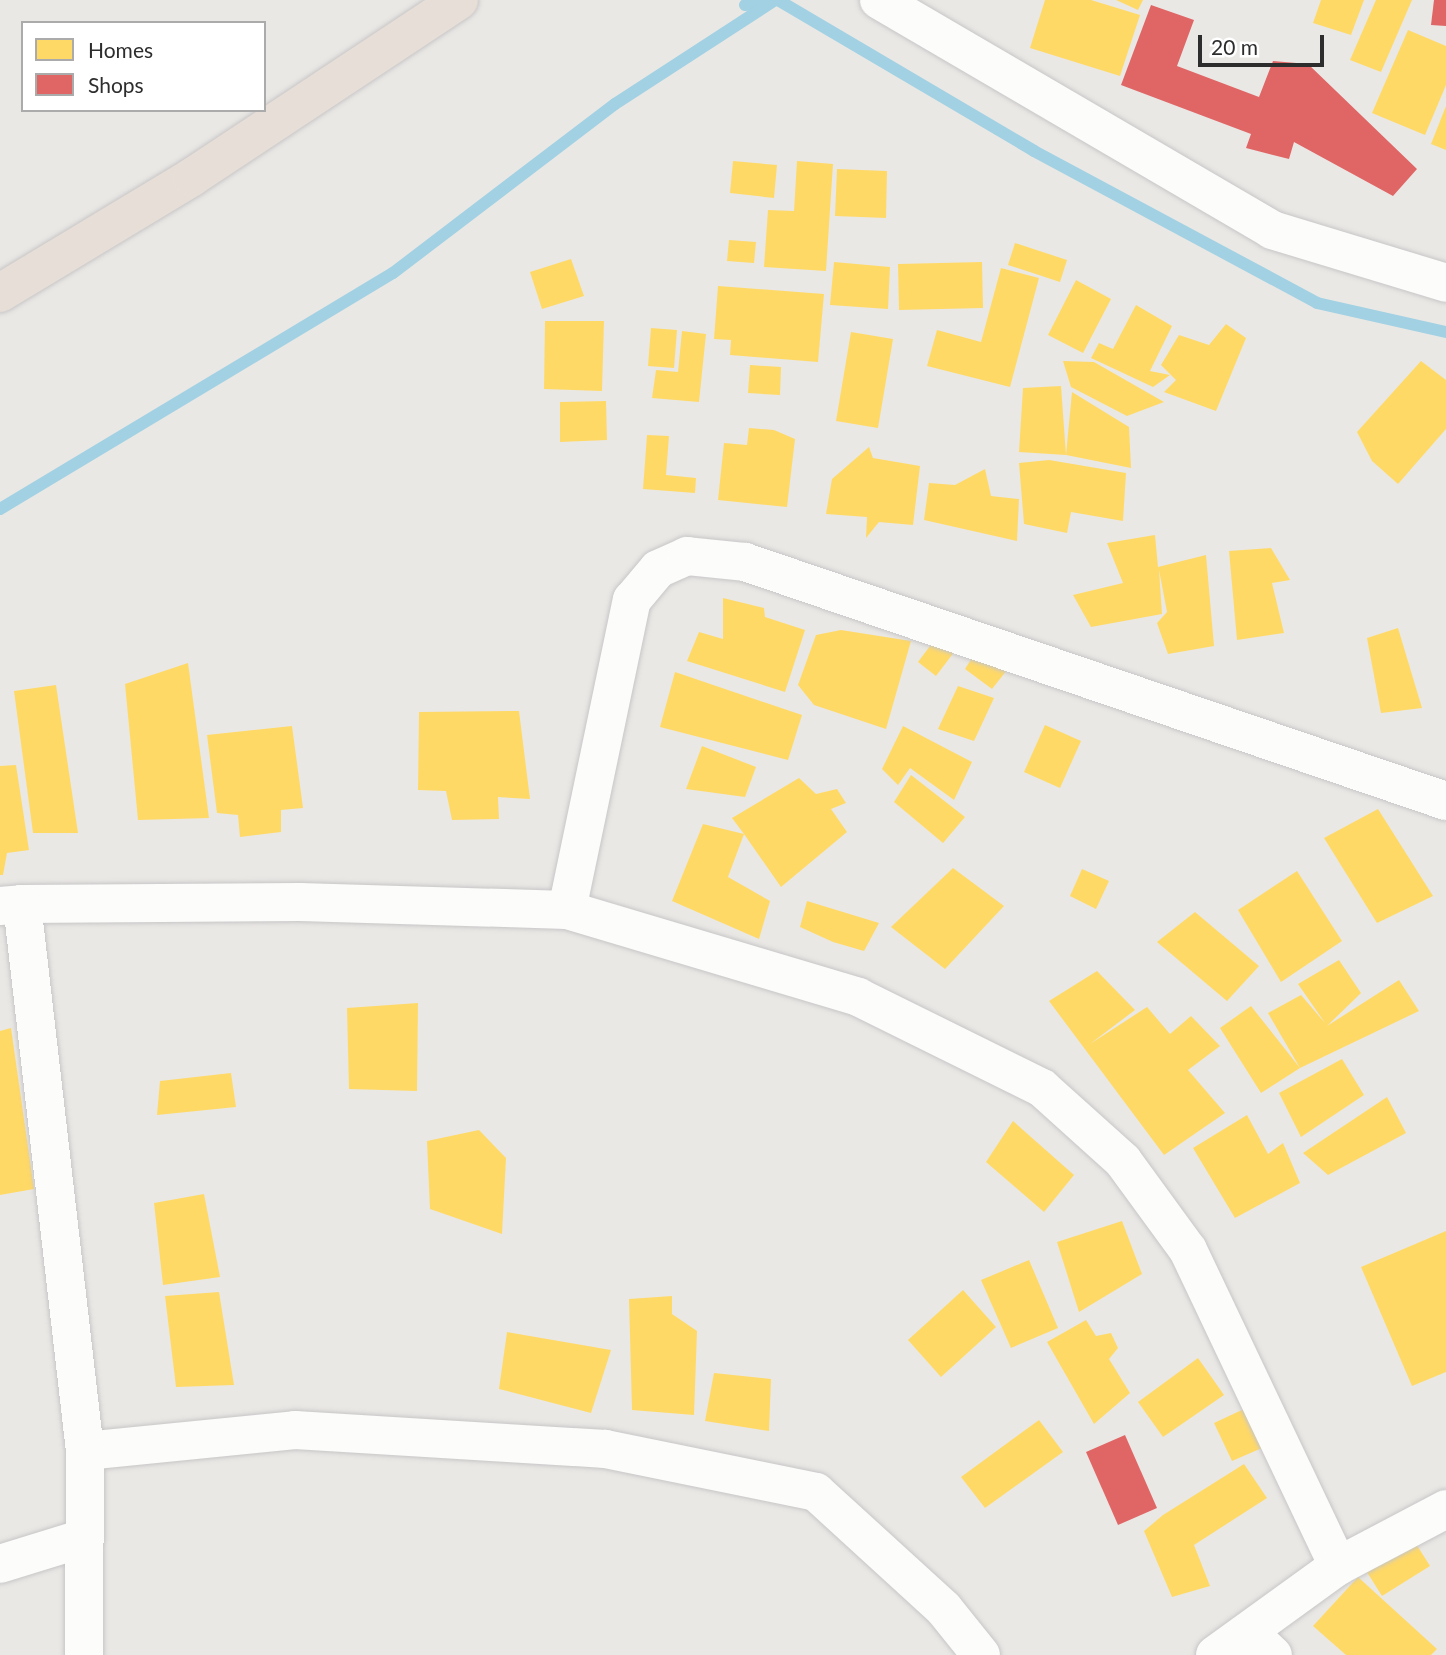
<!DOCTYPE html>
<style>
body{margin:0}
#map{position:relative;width:1446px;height:1655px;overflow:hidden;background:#eae8e5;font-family:Lato,sans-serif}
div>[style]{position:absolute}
.homes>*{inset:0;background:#ffd966}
.shops>*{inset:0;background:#e06666}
.stream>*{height:12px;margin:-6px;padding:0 6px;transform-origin:6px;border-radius:6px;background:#a1d1e3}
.roads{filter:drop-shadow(0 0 2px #c7c6c7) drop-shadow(0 0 2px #c7c6c7)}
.street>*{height:38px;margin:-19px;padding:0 19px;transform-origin:19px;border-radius:19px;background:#fcfcfb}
.secondary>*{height:38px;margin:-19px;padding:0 19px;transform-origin:19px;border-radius:19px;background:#fcfcfb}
.highway>*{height:38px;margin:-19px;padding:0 19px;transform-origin:19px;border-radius:19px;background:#e7dfd7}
span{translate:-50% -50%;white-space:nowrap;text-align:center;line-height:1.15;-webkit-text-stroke:7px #fff;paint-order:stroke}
.legend{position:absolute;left:21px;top:21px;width:245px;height:91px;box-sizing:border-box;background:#fff;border:2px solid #ababab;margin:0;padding:9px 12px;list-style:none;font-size:21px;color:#2d2d2d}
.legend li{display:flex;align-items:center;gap:14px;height:35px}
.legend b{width:35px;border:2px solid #ababab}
.scale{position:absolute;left:1198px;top:35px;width:126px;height:32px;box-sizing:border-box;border:4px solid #2d2d2d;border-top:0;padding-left:9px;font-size:21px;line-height:24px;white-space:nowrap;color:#2d2d2d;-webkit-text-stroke:5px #fff;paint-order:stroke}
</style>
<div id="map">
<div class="homes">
<div style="clip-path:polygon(1045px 0,1091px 0,1140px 15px,1120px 76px,1030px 48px)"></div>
<div style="clip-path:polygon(1116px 0,1143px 0,1138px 10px)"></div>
<div style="clip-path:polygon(1321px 0,1364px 0,1351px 35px,1313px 23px)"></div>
<div style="clip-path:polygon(1376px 0,1412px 0,1381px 72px,1350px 60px)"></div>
<div style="clip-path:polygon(1408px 30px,1446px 46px,1446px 85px,1425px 135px,1372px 113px)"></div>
<div style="clip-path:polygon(1446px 106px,1446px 150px,1431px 144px)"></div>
<div style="clip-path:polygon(733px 161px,777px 165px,774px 198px,730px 193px)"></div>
<div style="clip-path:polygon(797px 161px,833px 164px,826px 271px,764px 267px,768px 210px,794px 211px)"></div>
<div style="clip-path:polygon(837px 169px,887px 171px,886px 218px,835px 216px)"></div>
<div style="clip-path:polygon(729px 240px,756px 242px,754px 263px,727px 261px)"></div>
<div style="clip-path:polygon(1015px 243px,1067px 260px,1060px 282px,1008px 265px)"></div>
<div style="clip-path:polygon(571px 259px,584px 296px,542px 309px,530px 272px)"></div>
<div style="clip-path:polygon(834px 262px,890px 267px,888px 309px,830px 305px)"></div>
<div style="clip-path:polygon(982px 262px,983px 308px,899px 310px,898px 264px)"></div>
<div style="clip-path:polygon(1001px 268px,1039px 278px,1010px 387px,927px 366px,937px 330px,981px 342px)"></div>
<div style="clip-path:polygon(1076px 280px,1111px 299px,1083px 353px,1048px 335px)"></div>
<div style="clip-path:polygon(718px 286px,824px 294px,818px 362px,730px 355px,731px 340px,714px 339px)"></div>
<div style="clip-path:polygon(1136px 305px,1172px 326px,1150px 371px,1170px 375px,1153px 387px,1091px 358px,1099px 343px,1113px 349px)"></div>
<div style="clip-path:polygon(545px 321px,604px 321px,602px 391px,544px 389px)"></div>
<div style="clip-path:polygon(1226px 324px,1246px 338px,1216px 411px,1164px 392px,1176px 380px,1161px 365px,1179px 335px,1209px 345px)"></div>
<div style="clip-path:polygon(651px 328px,677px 330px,674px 368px,648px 366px)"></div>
<div style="clip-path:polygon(682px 331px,706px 334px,699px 402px,652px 398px,656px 370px,678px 372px)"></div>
<div style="clip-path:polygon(851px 332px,893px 339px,878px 428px,836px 421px)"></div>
<div style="clip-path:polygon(1063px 361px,1094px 362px,1164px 402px,1127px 416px,1071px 387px)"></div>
<div style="clip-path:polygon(1421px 361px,1446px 380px,1446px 429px,1398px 484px,1372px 461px,1357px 432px)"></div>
<div style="clip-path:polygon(750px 365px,781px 367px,780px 395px,748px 393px)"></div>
<div style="clip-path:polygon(1061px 386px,1066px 455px,1019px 452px,1023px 388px)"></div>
<div style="clip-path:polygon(1072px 392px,1129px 427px,1131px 468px,1066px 455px)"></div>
<div style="clip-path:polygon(606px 401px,607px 440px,560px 442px,560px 402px)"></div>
<div style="clip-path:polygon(749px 428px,774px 430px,795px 439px,787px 507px,718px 500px,724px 443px,747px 445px)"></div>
<div style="clip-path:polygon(647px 435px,669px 436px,666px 475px,696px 478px,695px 493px,643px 489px)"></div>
<div style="clip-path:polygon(869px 447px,873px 458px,920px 466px,913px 525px,879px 522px,866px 538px,867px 517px,826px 514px,832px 479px)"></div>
<div style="clip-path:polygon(1049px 460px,1126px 473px,1123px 521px,1071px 512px,1067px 533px,1024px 524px,1019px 463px)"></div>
<div style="clip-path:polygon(985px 469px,991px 496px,1019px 499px,1017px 541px,924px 520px,929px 483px,955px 485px)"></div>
<div style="clip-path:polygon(1155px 535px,1158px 567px,1206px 555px,1214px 646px,1168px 654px,1157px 623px,1167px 612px,1159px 570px,1162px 614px,1091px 627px,1073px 595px,1123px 583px,1107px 543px)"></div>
<div style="clip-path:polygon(1271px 548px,1290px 580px,1272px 583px,1284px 633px,1237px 640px,1229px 551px)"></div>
<div style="clip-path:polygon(723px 598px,764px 608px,765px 617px,805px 630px,785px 692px,687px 661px,699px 632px,723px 639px)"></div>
<div style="clip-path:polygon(1398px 628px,1422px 708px,1381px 713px,1367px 638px)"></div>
<div style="clip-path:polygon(841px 630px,911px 641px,886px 729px,814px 705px,798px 685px,816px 635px)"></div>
<div style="clip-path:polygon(939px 634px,958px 647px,936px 676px,918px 662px)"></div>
<div style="clip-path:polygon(977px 650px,1007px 670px,992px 689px,965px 669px)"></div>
<div style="clip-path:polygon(188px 663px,209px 818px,138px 820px,125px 684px)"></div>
<div style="clip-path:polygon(675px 672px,802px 715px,788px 760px,660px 727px)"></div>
<div style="clip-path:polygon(56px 685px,78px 833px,33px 833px,14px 691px)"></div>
<div style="clip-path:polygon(958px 686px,994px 698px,974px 741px,938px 729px)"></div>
<div style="clip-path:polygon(519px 711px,530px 799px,498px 797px,499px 819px,452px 820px,446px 791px,418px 790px,419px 712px)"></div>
<div style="clip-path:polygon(1045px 725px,1081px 741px,1060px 788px,1024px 772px)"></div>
<div style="clip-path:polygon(292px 726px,303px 808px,281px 810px,281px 832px,240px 837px,238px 815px,217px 813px,207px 735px)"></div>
<div style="clip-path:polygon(903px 726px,972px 762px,954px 800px,910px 768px,898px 785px,882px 769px)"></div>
<div style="clip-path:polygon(702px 746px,756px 767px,745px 797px,686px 789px)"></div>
<div style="clip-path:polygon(16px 765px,29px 850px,7px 853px,3px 875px,0 875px,0 766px)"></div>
<div style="clip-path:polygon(911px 775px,965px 817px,943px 843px,894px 802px)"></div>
<div style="clip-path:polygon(799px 778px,816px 794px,837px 789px,846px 803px,831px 809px,847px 832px,781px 887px,744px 834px,728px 877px,770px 901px,759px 939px,672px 901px,703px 824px,744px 834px,732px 818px)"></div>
<div style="clip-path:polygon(1378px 809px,1433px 896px,1377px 923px,1324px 838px)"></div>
<div style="clip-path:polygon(953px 868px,1004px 906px,945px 969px,891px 927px)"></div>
<div style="clip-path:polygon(1082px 869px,1109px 881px,1096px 909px,1070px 896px)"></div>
<div style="clip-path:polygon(1297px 871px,1342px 941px,1281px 982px,1238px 910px)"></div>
<div style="clip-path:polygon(807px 901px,879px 923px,864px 951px,833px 942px,800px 927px)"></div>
<div style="clip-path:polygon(1195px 912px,1259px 966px,1227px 1001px,1157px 942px)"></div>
<div style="clip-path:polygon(1339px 960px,1361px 993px,1327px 1026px,1399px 980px,1419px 1011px,1300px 1068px,1261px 1093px,1220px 1028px,1251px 1006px,1300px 1068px,1268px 1013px,1301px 995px,1325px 1023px,1298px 984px)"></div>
<div style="clip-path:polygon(1097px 971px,1135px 1010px,1090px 1044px,1147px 1007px,1170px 1034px,1191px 1016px,1220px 1046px,1188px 1070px,1225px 1113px,1164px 1155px,1049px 1001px)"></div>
<div style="clip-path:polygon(418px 1003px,417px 1091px,349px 1089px,347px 1008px)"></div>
<div style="clip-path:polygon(11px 1028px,34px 1189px,0 1195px,0 1031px)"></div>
<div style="clip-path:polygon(1342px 1059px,1364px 1095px,1301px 1137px,1279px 1093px)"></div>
<div style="clip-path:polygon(231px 1073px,236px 1107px,157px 1115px,160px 1081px)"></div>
<div style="clip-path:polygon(1387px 1097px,1406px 1133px,1328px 1175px,1303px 1153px)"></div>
<div style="clip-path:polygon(1247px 1115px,1268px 1154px,1283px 1143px,1300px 1183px,1235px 1218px,1193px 1148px)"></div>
<div style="clip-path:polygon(1013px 1121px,1074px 1175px,1044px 1212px,986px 1162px)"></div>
<div style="clip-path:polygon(479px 1130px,506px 1158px,502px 1234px,430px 1209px,427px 1141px)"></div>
<div style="clip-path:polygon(204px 1194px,220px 1277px,163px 1285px,154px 1203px)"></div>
<div style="clip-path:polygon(1122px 1221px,1142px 1274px,1079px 1312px,1057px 1242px)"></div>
<div style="clip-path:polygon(1446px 1231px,1446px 1372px,1412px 1386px,1361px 1267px)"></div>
<div style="clip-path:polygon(1029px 1260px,1058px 1328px,1011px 1348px,981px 1280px)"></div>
<div style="clip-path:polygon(963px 1290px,996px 1327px,941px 1377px,908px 1340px)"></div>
<div style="clip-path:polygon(219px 1292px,234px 1385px,176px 1387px,165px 1296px)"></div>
<div style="clip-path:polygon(672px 1296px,672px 1314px,697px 1331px,694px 1415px,632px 1410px,629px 1299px)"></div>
<div style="clip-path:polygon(1086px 1320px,1096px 1336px,1111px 1333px,1118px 1348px,1109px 1359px,1130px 1393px,1094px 1424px,1047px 1342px)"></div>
<div style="clip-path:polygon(507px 1332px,611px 1350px,591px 1413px,499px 1389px)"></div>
<div style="clip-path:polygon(1198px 1358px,1224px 1395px,1163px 1437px,1138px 1402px)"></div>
<div style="clip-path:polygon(714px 1373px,771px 1379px,769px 1431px,705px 1421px)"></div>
<div style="clip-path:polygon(1244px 1409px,1262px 1448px,1232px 1461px,1214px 1423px)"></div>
<div style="clip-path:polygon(1039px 1420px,1063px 1452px,985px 1508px,961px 1477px)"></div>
<div style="clip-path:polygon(1244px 1464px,1267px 1498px,1194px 1545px,1210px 1586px,1172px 1597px,1144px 1531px,1163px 1515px)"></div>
<div style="clip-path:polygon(1413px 1539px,1430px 1566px,1382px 1596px,1365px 1569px)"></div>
<div style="clip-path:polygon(1358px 1577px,1437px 1649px,1431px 1655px,1346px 1655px,1313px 1626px)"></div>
</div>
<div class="shops">
<div style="clip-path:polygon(1434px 0,1446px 0,1446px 26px,1431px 25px)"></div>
<div style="clip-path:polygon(1151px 5px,1194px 20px,1177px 66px,1259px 97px,1273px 61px,1308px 64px,1417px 169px,1393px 196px,1294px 142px,1289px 159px,1246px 148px,1251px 134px,1121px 85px)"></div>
<div style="clip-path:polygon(1125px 1435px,1157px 1508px,1118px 1525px,1086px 1452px)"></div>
</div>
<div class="stream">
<div style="left:778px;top:0;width:297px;rotate:30.5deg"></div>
<div style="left:1034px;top:151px;width:321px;rotate:28.2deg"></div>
<div style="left:1317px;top:303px;width:132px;rotate:12.7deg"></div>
<div style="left:745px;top:5px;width:22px;rotate:-10deg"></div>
<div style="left:0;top:509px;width:458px;rotate:-31deg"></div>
<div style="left:393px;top:273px;width:279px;rotate:-37.3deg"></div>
<div style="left:615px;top:104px;width:191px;rotate:-33deg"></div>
</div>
<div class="roads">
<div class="street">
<div style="left:879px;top:0;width:455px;rotate:30.3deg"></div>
<div style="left:1272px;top:230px;width:182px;rotate:16.9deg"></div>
<div style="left:22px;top:904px;width:278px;rotate:-0.4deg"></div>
<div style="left:300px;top:902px;width:267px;rotate:1.7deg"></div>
<div style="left:567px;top:910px;width:304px;rotate:16.6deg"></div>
<div style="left:858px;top:997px;width:205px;rotate:26.3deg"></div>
<div style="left:1042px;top:1088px;width:109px;rotate:42deg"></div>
<div style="left:1123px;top:1161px;width:110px;rotate:53.9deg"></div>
<div style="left:1188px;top:1250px;width:350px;rotate:64.6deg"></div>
<div style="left:567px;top:910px;width:317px;rotate:-78.2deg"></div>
<div style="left:632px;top:600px;width:40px;rotate:-50deg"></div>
<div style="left:658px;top:569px;width:32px;rotate:-24deg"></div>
<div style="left:687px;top:556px;width:58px;rotate:5.9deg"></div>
<div style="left:745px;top:562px;width:741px;rotate:18.83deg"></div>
<div style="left:85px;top:1451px;width:211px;rotate:-5.7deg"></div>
<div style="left:295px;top:1430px;width:311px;rotate:3.5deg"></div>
<div style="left:605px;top:1449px;width:215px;rotate:11.5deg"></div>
<div style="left:816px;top:1492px;width:173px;rotate:42.4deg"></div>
<div style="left:944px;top:1609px;width:59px;rotate:51.2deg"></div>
<div style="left:0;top:1564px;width:88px;rotate:-17.2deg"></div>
<div style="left:1248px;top:1632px;width:34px;rotate:43deg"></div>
<div style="left:1215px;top:1655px;width:152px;rotate:-35.9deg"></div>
<div style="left:1338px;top:1566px;width:122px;rotate:-27.8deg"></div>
</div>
<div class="secondary">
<div style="left:0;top:906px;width:22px;rotate:-5deg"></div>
<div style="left:22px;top:904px;width:551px;rotate:83.43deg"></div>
<div style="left:85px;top:1451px;width:204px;rotate:90.3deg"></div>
</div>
<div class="highway">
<div style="left:0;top:293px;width:224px;rotate:-31.1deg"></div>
<div style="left:192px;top:177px;width:320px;rotate:-33.5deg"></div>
</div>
</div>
<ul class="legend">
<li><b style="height:19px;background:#ffd966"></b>Homes</li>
<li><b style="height:19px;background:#e06666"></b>Shops</li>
</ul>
<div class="scale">20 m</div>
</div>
